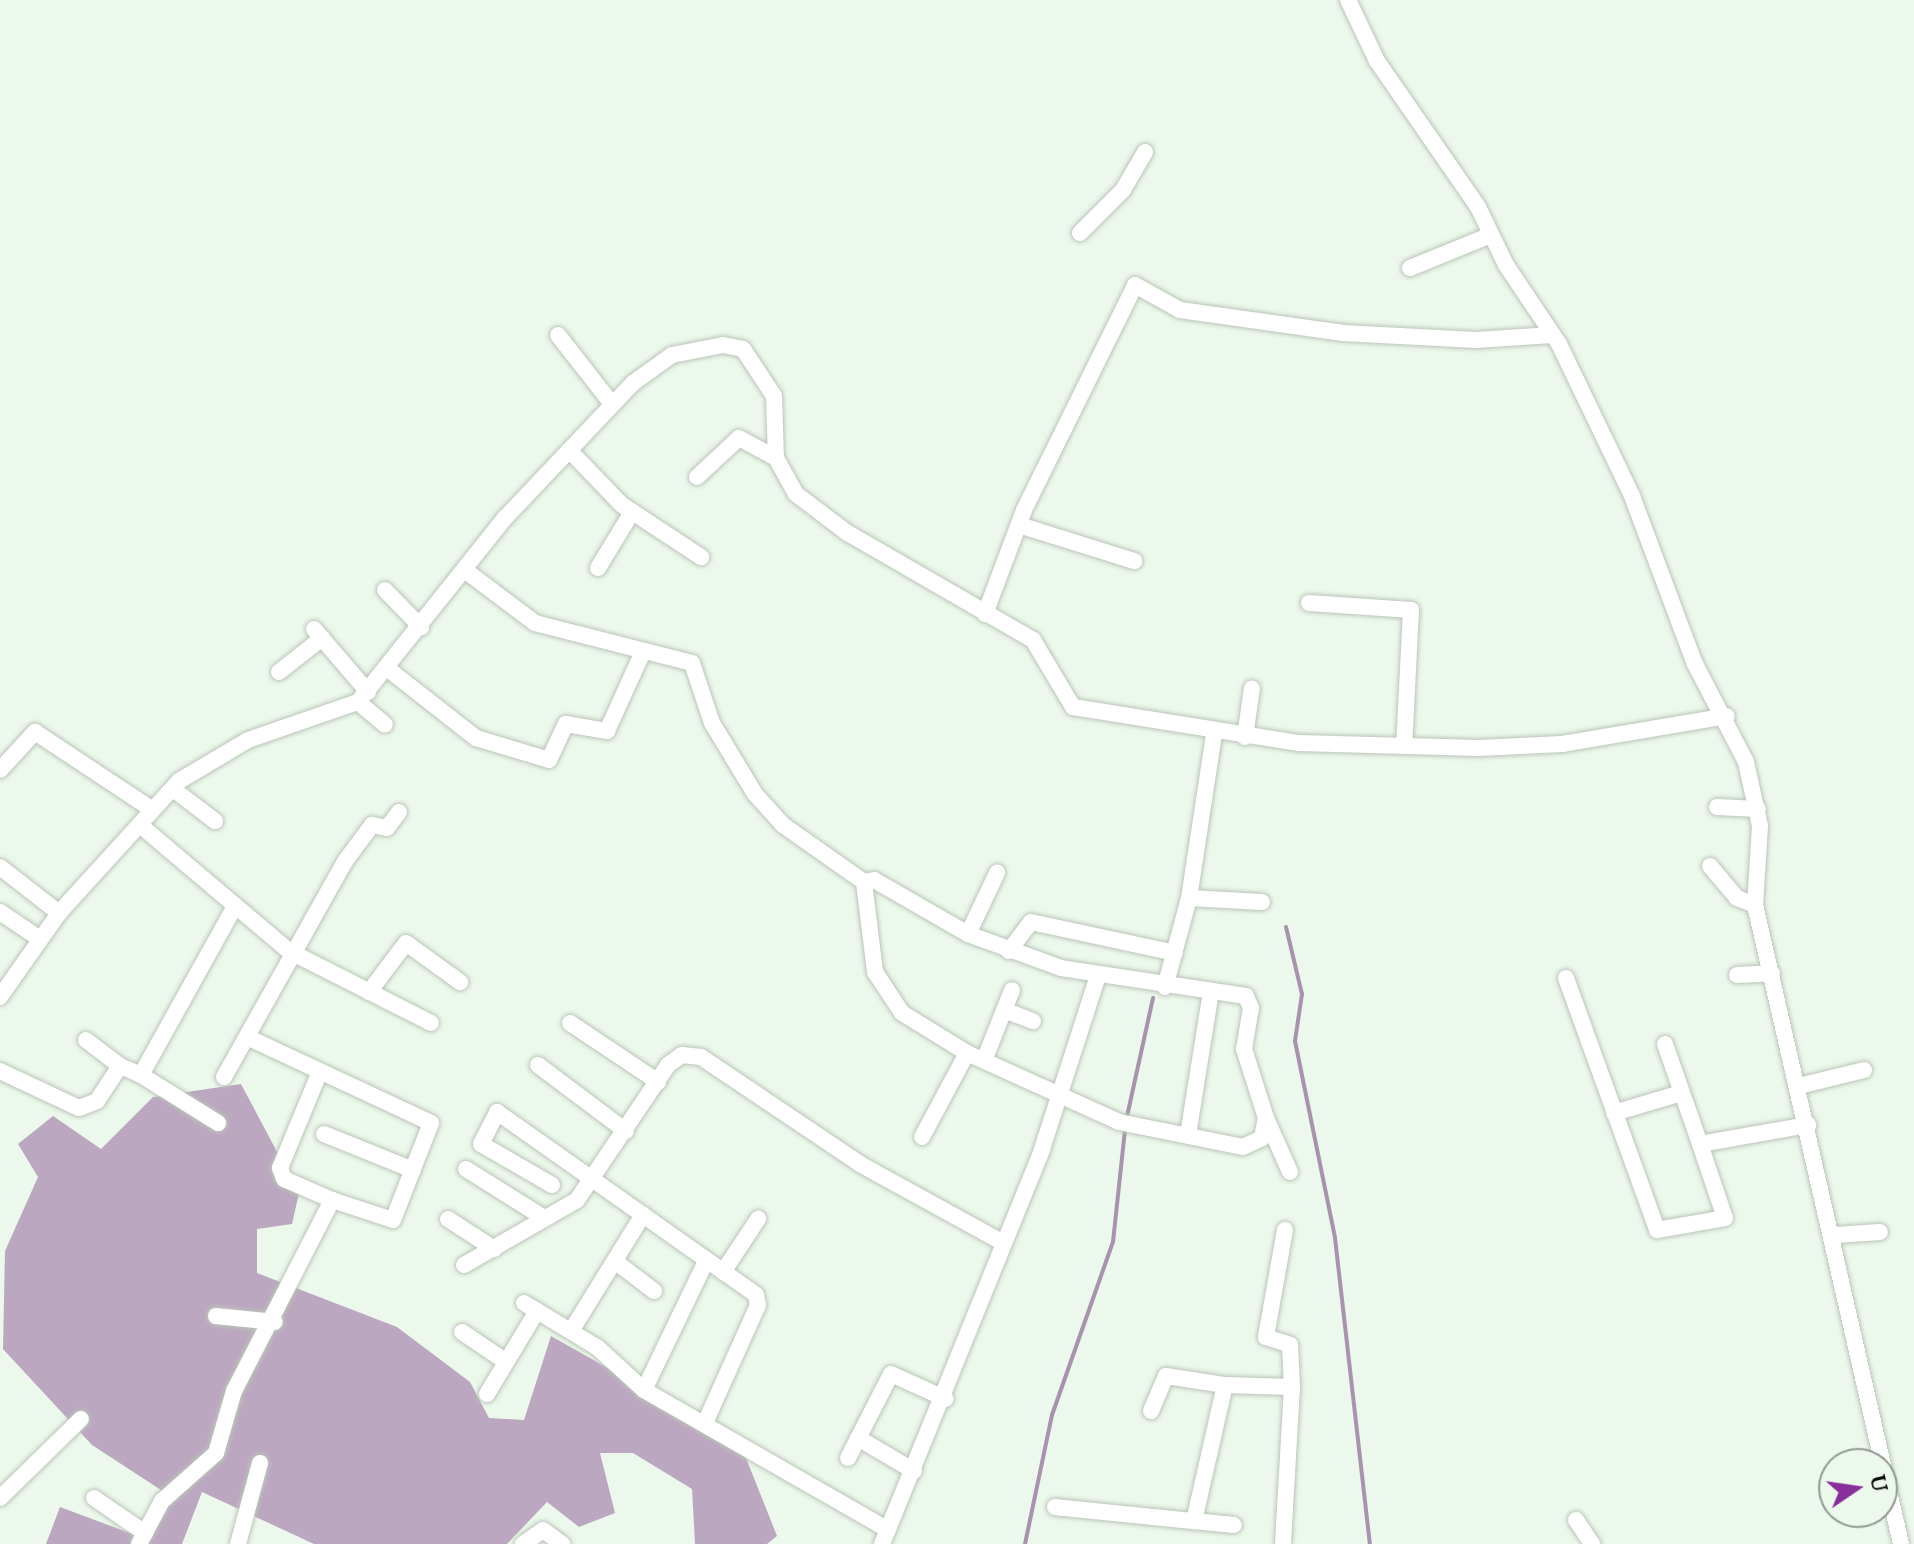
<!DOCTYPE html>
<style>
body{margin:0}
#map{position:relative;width:1914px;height:1544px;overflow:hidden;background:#ecf8eb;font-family:Lora,serif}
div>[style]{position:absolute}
.forest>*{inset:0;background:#bca7c0}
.stream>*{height:4px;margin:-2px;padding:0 2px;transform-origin:2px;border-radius:2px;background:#a893ac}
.roads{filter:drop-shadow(0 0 2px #bac5b8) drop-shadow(0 0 2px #bac5b8)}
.minor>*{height:16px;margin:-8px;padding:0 8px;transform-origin:8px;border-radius:8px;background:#fff}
span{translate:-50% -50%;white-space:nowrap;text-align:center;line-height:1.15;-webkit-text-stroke:6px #ecf8eb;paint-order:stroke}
.north{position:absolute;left:1818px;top:1448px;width:80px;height:80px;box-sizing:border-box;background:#ecf8eb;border:2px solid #919a90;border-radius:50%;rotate:77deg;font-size:22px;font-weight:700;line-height:32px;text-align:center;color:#090d08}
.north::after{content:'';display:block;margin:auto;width:28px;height:36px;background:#892f9b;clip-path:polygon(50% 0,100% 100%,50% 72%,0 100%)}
</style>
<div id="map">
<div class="forest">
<div style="clip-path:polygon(241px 1084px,299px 1193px,292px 1224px,257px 1229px,257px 1273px,397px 1327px,470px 1382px,489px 1418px,524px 1420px,551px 1336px,740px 1443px,777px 1536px,767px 1544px,695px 1544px,692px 1489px,633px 1453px,600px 1453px,615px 1513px,579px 1527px,547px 1502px,507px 1544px,314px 1544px,202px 1492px,182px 1544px,46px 1544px,60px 1507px,135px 1535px,169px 1503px,161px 1490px,92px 1445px,3px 1349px,5px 1251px,38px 1177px,18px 1144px,53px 1116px,101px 1149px,153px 1097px)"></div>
</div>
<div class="stream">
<div style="left:1286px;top:927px;width:69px;rotate:76.6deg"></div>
<div style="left:1302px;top:994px;width:48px;rotate:98.5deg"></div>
<div style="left:1295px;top:1041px;width:201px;rotate:78.5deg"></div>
<div style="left:1335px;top:1238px;width:308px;rotate:83.5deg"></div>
<div style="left:1126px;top:1121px;width:126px;rotate:-77.6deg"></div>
<div style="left:1025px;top:1544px;width:132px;rotate:-78.2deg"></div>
<div style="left:1052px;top:1415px;width:183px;rotate:-70.6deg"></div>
<div style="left:1113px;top:1242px;width:114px;rotate:-83.9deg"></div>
</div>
<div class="roads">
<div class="minor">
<div style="left:1348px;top:0;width:68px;rotate:64.6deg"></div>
<div style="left:1377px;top:61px;width:178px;rotate:55.3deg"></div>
<div style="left:1478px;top:207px;width:64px;rotate:64.2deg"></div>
<div style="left:1506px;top:265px;width:95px;rotate:56.1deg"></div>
<div style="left:1559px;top:344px;width:169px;rotate:64.3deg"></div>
<div style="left:1632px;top:496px;width:177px;rotate:69.5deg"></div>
<div style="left:1694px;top:662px;width:113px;rotate:62.5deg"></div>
<div style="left:1746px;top:762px;width:66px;rotate:77.7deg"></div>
<div style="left:1760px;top:826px;width:79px;rotate:93.6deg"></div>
<div style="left:1755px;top:905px;width:655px;rotate:77.13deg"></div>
<div style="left:1080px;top:233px;width:61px;rotate:-45deg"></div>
<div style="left:1123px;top:190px;width:44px;rotate:-59.9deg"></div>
<div style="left:1410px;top:268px;width:87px;rotate:-22.2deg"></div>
<div style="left:558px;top:335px;width:88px;rotate:52deg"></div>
<div style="left:569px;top:450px;width:76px;rotate:46.1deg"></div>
<div style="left:622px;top:505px;width:95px;rotate:33.4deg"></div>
<div style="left:697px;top:477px;width:57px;rotate:-42.9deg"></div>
<div style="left:739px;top:438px;width:42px;rotate:28.4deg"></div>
<div style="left:1019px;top:525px;width:121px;rotate:17.4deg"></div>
<div style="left:598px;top:568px;width:66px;rotate:-58.7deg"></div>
<div style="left:466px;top:571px;width:86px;rotate:37deg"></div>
<div style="left:535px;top:623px;width:162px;rotate:14.3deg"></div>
<div style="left:692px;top:663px;width:63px;rotate:71.6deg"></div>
<div style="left:712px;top:723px;width:83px;rotate:58.8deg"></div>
<div style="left:755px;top:794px;width:42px;rotate:47.9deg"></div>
<div style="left:783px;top:825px;width:99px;rotate:35.1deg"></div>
<div style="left:864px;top:882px;width:91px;rotate:83deg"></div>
<div style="left:875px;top:972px;width:49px;rotate:56.6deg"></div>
<div style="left:902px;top:1013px;width:76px;rotate:31.6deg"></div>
<div style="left:967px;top:1053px;width:167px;rotate:24.4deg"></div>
<div style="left:1119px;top:1122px;width:126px;rotate:11.4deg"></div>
<div style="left:1243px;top:1147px;width:21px;rotate:-25deg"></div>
<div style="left:1262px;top:1138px;width:20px;rotate:-79deg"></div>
<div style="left:1266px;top:1118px;width:72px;rotate:-107.7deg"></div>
<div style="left:1244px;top:1049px;width:42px;rotate:-80.3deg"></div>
<div style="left:1251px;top:1008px;width:13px;rotate:-113deg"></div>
<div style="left:1246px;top:996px;width:187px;rotate:-171.4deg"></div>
<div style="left:1061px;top:968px;width:99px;rotate:-159.9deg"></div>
<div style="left:968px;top:934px;width:108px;rotate:-150.1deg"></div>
<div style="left:874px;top:880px;width:10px;rotate:169deg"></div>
<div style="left:385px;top:590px;width:52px;rotate:45.8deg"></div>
<div style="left:1309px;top:603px;width:102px;rotate:3.9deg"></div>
<div style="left:1411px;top:610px;width:136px;rotate:92.9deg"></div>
<div style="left:985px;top:614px;width:111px;rotate:-69.4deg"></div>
<div style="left:1024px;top:510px;width:251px;rotate:-63.7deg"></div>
<div style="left:1135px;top:285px;width:51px;rotate:29.1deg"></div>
<div style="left:1180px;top:310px;width:165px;rotate:8deg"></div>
<div style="left:1343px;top:333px;width:133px;rotate:3deg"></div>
<div style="left:1476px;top:340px;width:76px;rotate:-3.8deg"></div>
<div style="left:314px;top:629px;width:83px;rotate:49.4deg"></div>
<div style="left:388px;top:669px;width:112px;rotate:38.1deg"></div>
<div style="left:476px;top:738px;width:76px;rotate:16.8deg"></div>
<div style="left:549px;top:760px;width:40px;rotate:-65deg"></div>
<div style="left:566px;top:724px;width:42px;rotate:9.7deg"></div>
<div style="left:607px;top:731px;width:82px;rotate:-65.6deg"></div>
<div style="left:279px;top:672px;width:55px;rotate:-38.3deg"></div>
<div style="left:358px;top:702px;width:35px;rotate:40deg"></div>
<div style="left:1245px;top:737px;width:49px;rotate:-81.9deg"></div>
<div style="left:0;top:770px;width:52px;rotate:-47.4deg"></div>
<div style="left:35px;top:732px;width:141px;rotate:33.5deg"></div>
<div style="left:173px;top:789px;width:53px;rotate:37.3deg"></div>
<div style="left:1717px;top:807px;width:41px;rotate:2.8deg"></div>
<div style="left:140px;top:825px;width:195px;rotate:40.2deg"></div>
<div style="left:289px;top:951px;width:159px;rotate:26.9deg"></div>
<div style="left:1710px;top:866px;width:42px;rotate:49.8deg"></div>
<div style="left:1737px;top:898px;width:19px;rotate:21deg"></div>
<div style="left:0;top:867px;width:75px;rotate:37.9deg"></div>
<div style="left:1189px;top:898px;width:73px;rotate:3.1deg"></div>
<div style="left:0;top:912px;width:48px;rotate:34deg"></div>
<div style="left:968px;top:934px;width:68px;rotate:-64.6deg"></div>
<div style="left:1009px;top:951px;width:36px;rotate:-53deg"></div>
<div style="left:1031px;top:922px;width:147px;rotate:12.1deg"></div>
<div style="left:1737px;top:975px;width:35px;rotate:-3deg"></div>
<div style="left:1566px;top:978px;width:268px;rotate:70.1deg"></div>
<div style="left:1657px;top:1230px;width:69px;rotate:-10deg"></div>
<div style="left:1725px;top:1218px;width:78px;rotate:-108.7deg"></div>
<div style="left:1700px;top:1144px;width:110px;rotate:-10deg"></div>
<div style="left:1165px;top:987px;width:92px;rotate:-74.9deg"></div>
<div style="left:1189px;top:898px;width:166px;rotate:-81.3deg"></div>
<div style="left:369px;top:992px;width:61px;rotate:-52.9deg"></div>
<div style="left:406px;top:943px;width:67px;rotate:35.8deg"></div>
<div style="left:0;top:997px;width:103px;rotate:-54.9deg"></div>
<div style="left:59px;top:913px;width:178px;rotate:-47.7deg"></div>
<div style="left:179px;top:781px;width:80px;rotate:-30.7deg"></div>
<div style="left:248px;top:740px;width:116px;rotate:-19.1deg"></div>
<div style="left:358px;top:702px;width:236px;rotate:-51.4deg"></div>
<div style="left:505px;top:518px;width:186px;rotate:-46.5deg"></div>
<div style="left:633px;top:383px;width:48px;rotate:-35.7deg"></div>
<div style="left:672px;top:355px;width:52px;rotate:-11.1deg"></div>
<div style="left:723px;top:345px;width:20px;rotate:11deg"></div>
<div style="left:743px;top:349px;width:56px;rotate:56.6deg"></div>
<div style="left:774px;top:396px;width:62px;rotate:88.2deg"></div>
<div style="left:776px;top:458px;width:41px;rotate:60.9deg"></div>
<div style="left:796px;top:494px;width:63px;rotate:37.2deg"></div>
<div style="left:846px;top:532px;width:216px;rotate:30deg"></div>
<div style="left:1033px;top:640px;width:78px;rotate:59.2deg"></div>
<div style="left:1073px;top:707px;width:229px;rotate:9.1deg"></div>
<div style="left:1299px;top:743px;width:180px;rotate:1.6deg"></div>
<div style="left:1479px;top:748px;width:83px;rotate:-2.8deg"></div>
<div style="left:1562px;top:744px;width:167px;rotate:-9.6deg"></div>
<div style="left:1004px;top:1010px;width:31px;rotate:21deg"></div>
<div style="left:570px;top:1023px;width:106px;rotate:33.8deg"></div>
<div style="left:249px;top:1038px;width:201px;rotate:25deg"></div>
<div style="left:431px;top:1123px;width:104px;rotate:111.4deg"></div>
<div style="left:393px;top:1220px;width:64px;rotate:-161.8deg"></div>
<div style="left:86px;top:1040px;width:43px;rotate:37.4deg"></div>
<div style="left:1665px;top:1044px;width:106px;rotate:70.7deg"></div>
<div style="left:985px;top:1058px;width:73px;rotate:-68.3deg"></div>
<div style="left:538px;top:1065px;width:110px;rotate:36.9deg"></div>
<div style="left:0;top:1071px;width:87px;rotate:25.1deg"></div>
<div style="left:79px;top:1108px;width:19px;rotate:-21deg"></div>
<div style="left:97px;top:1101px;width:42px;rotate:-56.7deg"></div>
<div style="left:120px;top:1066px;width:23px;rotate:23deg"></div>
<div style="left:141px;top:1075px;width:191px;rotate:-60.9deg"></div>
<div style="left:141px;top:1075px;width:91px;rotate:31.9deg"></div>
<div style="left:224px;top:1077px;width:249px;rotate:-60.7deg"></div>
<div style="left:346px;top:860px;width:44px;rotate:-53.4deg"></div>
<div style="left:372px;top:825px;width:15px;rotate:11deg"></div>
<div style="left:387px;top:828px;width:20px;rotate:-53deg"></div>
<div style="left:1799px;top:1086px;width:67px;rotate:-13.8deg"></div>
<div style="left:1614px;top:1113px;width:70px;rotate:-16.6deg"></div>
<div style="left:1266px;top:1118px;width:59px;rotate:66deg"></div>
<div style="left:324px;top:1134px;width:96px;rotate:22deg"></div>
<div style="left:1188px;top:1135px;width:145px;rotate:-80.9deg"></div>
<div style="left:922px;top:1137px;width:95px;rotate:-61.8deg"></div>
<div style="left:466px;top:1169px;width:92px;rotate:32.1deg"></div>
<div style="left:552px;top:1185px;width:82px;rotate:-150deg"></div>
<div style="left:481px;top:1144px;width:36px;rotate:-63deg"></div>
<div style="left:497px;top:1112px;width:317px;rotate:35.2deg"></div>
<div style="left:756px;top:1295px;width:10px;rotate:79deg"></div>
<div style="left:758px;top:1305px;width:129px;rotate:114.2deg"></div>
<div style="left:448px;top:1219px;width:55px;rotate:33.1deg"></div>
<div style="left:1285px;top:1230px;width:109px;rotate:100.1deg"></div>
<div style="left:1266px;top:1337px;width:25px;rotate:18deg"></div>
<div style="left:1290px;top:1345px;width:42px;rotate:87.3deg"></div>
<div style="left:1835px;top:1235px;width:45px;rotate:-3.8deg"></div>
<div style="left:616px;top:1262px;width:48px;rotate:37.3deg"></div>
<div style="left:464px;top:1265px;width:130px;rotate:-29.9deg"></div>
<div style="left:577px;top:1200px;width:163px;rotate:-56deg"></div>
<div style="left:668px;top:1065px;width:17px;rotate:-36deg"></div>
<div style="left:682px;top:1055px;width:19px;rotate:6deg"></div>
<div style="left:701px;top:1057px;width:192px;rotate:33.9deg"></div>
<div style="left:860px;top:1164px;width:160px;rotate:28.8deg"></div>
<div style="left:723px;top:1272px;width:64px;rotate:-56.6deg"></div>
<div style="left:524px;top:1303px;width:87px;rotate:31.3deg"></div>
<div style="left:598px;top:1348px;width:62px;rotate:42.4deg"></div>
<div style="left:644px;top:1390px;width:281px;rotate:29.8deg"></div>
<div style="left:216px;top:1316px;width:59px;rotate:5.8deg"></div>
<div style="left:571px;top:1331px;width:137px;rotate:-58.2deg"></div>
<div style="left:462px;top:1332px;width:52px;rotate:34deg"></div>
<div style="left:644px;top:1390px;width:143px;rotate:-64.3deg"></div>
<div style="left:487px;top:1394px;width:97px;rotate:-58.9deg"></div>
<div style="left:1151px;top:1411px;width:38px;rotate:-67deg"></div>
<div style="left:1166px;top:1376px;width:60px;rotate:8.7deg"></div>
<div style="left:858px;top:1438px;width:65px;rotate:30.5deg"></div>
<div style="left:848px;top:1458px;width:94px;rotate:-62.9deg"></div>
<div style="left:891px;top:1374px;width:60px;rotate:24.4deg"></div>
<div style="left:0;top:1498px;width:113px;rotate:-44.3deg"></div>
<div style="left:94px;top:1498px;width:62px;rotate:34.5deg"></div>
<div style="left:1055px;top:1507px;width:140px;rotate:5.8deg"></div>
<div style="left:1194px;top:1521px;width:139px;rotate:-77.2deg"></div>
<div style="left:1225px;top:1385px;width:67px;rotate:1.7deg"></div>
<div style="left:1292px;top:1387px;width:157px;rotate:93.3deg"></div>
<div style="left:1576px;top:1520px;width:29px;rotate:56deg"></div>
<div style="left:1194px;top:1521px;width:40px;rotate:5.7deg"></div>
<div style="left:139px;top:1544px;width:49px;rotate:-61.9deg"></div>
<div style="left:162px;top:1501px;width:72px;rotate:-41.6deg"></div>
<div style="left:216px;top:1453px;width:65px;rotate:-73.8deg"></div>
<div style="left:234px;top:1391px;width:215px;rotate:-62.8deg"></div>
<div style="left:332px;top:1200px;width:52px;rotate:-156.4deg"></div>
<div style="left:284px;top:1179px;width:12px;rotate:-110deg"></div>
<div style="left:280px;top:1168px;width:102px;rotate:-67.5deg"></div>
<div style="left:238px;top:1544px;width:84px;rotate:-74.8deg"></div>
<div style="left:523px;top:1544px;width:24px;rotate:-35deg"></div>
<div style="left:543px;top:1530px;width:24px;rotate:36deg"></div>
<div style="left:882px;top:1544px;width:426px;rotate:-67.9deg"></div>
<div style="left:1042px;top:1149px;width:182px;rotate:-72.1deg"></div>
</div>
</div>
<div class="north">U</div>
</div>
